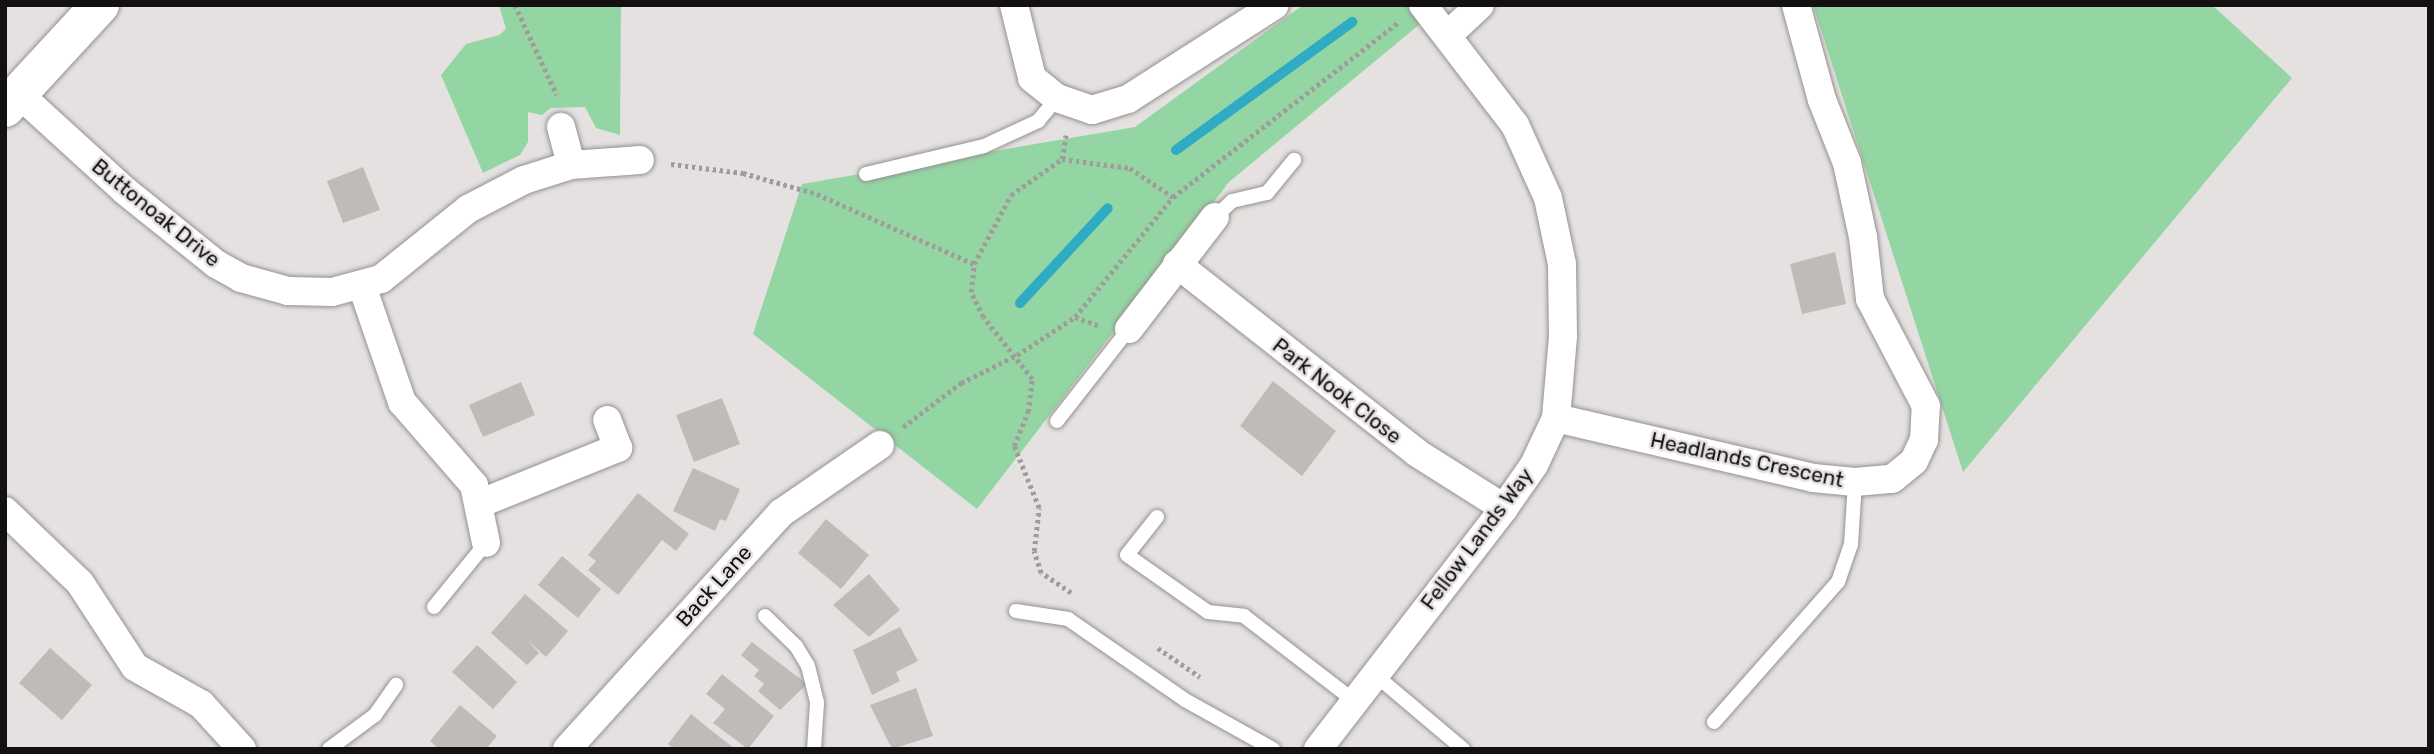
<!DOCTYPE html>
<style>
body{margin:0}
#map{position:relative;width:2434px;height:754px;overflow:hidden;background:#e5e1e0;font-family:Rubik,sans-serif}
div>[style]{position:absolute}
.green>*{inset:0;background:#94d6a3}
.stream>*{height:10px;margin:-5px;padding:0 5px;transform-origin:5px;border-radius:5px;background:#2facc3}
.building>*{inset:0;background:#bfbbb9}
.path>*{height:4.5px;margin-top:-2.25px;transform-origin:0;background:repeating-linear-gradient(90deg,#9f9c9b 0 3.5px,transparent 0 7px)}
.roads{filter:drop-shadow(0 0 2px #959190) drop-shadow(0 0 2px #959190)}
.lane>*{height:14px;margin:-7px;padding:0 7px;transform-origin:7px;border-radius:7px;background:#fff}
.street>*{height:28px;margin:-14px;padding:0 14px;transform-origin:14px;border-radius:14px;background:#fff}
.secondary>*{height:38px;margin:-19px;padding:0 19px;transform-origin:19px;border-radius:19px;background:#fff}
span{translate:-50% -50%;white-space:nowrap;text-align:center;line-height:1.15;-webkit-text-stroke:5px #e5e1e0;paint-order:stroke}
.street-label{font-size:21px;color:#121010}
.frame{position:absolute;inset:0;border:7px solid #121010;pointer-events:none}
</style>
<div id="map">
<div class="green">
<div style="clip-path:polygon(499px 5px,621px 5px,620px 135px,596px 128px,585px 107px,551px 108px,542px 115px,528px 112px,528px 142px,520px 155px,483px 173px,441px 75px,466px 44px,499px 35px,506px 29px)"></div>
<div style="clip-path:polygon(1303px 5px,1443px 5px,1229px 182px,977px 509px,753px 334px,802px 184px,1135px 127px)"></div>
<div style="clip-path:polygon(1813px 5px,2212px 5px,2292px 78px,1963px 472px)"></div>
</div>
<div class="stream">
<div style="left:1176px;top:150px;width:218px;rotate:-36deg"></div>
<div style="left:1020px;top:303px;width:129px;rotate:-47.2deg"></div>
</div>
<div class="building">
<div style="clip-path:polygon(363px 167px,380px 210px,343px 223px,327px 181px)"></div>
<div style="clip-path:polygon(1835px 252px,1846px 304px,1802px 314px,1790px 264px)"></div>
<div style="clip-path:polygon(1273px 381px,1336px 431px,1302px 476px,1240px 426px)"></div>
<div style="clip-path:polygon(521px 382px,535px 415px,483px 437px,469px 405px)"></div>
<div style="clip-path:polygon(722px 398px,740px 444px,694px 462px,676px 415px)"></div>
<div style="clip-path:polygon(693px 468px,740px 489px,726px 521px,720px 519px,715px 531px,673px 511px)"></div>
<div style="clip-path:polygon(638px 493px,689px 534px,676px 551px,662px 540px,618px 595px,588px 570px,596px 561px,588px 555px)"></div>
<div style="clip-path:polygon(826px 519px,869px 555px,841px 589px,798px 553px)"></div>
<div style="clip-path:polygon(562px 556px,601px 589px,578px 618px,538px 585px)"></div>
<div style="clip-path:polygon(869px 574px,900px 610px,869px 637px,833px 605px)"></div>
<div style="clip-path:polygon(525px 594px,568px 631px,546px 657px,528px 641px,539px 653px,527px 665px,491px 633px)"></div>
<div style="clip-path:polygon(900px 627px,918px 661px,896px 672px,900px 681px,872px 695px,853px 650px)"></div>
<div style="clip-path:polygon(752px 642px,807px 684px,780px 710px,758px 691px,764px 684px,754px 676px,759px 670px,741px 655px)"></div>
<div style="clip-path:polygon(477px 645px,517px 682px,493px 709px,452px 672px)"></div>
<div style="clip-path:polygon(50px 648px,92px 685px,62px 720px,19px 683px)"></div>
<div style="clip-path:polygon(722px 674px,774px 716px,748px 749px,713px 723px,725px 709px,706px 694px)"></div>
<div style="clip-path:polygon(916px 688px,933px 736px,892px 749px,870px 705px)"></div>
<div style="clip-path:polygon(460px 705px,497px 736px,486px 749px,439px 749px,430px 741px)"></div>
<div style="clip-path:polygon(691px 714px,707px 727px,735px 749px,674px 749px,668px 744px)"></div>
</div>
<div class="path">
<div style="left:515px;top:5px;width:99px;rotate:65deg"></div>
<div style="left:1062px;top:159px;width:24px;rotate:-81deg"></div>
<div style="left:671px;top:164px;width:73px;rotate:7.1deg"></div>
<div style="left:743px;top:173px;width:77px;rotate:15.8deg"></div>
<div style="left:817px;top:194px;width:172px;rotate:24deg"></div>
<div style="left:1075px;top:317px;width:27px;rotate:20deg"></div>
<div style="left:903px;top:427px;width:73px;rotate:-37.2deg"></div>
<div style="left:961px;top:383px;width:63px;rotate:-26.6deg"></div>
<div style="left:1017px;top:355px;width:69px;rotate:-33.2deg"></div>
<div style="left:1075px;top:317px;width:155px;rotate:-50.8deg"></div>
<div style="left:1173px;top:197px;width:286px;rotate:-37.8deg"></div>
<div style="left:1071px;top:593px;width:36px;rotate:-146deg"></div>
<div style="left:1041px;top:573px;width:23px;rotate:-108deg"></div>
<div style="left:1034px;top:551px;width:43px;rotate:-83.4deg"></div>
<div style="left:1039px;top:508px;width:67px;rotate:-112deg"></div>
<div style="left:1014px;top:446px;width:37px;rotate:-68deg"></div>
<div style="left:1028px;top:412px;width:33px;rotate:-83deg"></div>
<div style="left:1032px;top:379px;width:79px;rotate:-128.3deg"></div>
<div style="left:983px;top:317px;width:28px;rotate:-116deg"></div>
<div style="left:971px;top:292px;width:28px;rotate:-84deg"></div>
<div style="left:974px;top:264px;width:78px;rotate:-61.8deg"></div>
<div style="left:1011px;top:195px;width:62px;rotate:-35.2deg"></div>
<div style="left:1062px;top:159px;width:69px;rotate:7.5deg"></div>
<div style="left:1130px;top:168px;width:52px;rotate:34deg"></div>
<div style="left:1158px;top:648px;width:51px;rotate:34.6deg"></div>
</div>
<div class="roads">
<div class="lane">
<div style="left:866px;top:174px;width:121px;rotate:-13.3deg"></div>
<div style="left:984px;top:146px;width:60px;rotate:-24.8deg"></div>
<div style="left:1038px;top:121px;width:30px;rotate:-50deg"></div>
<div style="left:1215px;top:217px;width:23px;rotate:-43deg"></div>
<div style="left:1232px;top:201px;width:36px;rotate:-13deg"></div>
<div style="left:1267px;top:193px;width:43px;rotate:-50.7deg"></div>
<div style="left:1057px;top:421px;width:117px;rotate:-52deg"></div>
<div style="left:1157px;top:517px;width:48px;rotate:128.3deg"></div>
<div style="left:1127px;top:555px;width:99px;rotate:35.1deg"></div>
<div style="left:1208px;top:612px;width:36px;rotate:6deg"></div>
<div style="left:1244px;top:616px;width:138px;rotate:37.6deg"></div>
<div style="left:434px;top:607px;width:82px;rotate:-50.9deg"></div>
<div style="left:1016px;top:611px;width:53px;rotate:8.7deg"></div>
<div style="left:1068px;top:619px;width:142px;rotate:34.7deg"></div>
<div style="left:1185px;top:700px;width:101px;rotate:29.1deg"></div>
<div style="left:765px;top:616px;width:43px;rotate:44.1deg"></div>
<div style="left:796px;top:646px;width:23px;rotate:59deg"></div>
<div style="left:808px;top:666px;width:38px;rotate:76deg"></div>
<div style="left:817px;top:703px;width:46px;rotate:93.7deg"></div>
<div style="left:1373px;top:673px;width:118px;rotate:40.2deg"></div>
<div style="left:1714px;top:722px;width:187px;rotate:-48.5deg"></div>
<div style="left:1838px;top:582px;width:39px;rotate:-71deg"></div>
<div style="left:1851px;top:545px;width:63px;rotate:-86.4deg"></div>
<div style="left:329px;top:749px;width:57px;rotate:-36.5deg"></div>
<div style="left:375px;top:715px;width:37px;rotate:-55deg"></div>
</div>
<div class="street">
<div style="left:1014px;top:5px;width:75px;rotate:76.1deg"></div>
<div style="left:1032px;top:78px;width:32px;rotate:39deg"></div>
<div style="left:1057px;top:98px;width:37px;rotate:19deg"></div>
<div style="left:1092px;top:110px;width:38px;rotate:-17deg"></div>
<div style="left:1128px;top:99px;width:174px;rotate:-32.6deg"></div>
<div style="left:1449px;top:34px;width:42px;rotate:-43.1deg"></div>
<div style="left:19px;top:94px;width:142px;rotate:42.4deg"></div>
<div style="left:124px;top:190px;width:118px;rotate:38.8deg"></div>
<div style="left:216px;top:264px;width:29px;rotate:29deg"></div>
<div style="left:241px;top:278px;width:49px;rotate:15.5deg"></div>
<div style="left:288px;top:291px;width:44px;rotate:1.3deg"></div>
<div style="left:332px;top:292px;width:51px;rotate:-14.9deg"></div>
<div style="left:381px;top:279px;width:112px;rotate:-38.8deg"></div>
<div style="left:468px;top:209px;width:63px;rotate:-27.4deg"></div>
<div style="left:524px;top:180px;width:49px;rotate:-17.7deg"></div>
<div style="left:571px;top:165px;width:69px;rotate:-4.1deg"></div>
<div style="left:561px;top:127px;width:39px;rotate:75deg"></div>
<div style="left:1177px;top:264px;width:305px;rotate:38.2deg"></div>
<div style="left:1417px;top:453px;width:103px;rotate:32.3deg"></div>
<div style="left:362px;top:286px;width:123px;rotate:71deg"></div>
<div style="left:402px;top:402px;width:110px;rotate:49.1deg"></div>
<div style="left:474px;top:485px;width:59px;rotate:78.3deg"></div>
<div style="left:1129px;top:329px;width:141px;rotate:-52.5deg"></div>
<div style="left:1556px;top:418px;width:264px;rotate:13.1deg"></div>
<div style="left:1813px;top:478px;width:42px;rotate:5.4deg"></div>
<div style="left:1855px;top:482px;width:37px;rotate:-5deg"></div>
<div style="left:1892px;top:479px;width:28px;rotate:-39deg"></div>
<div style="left:1914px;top:461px;width:23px;rotate:-65deg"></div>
<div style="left:1924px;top:440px;width:34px;rotate:-87deg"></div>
<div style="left:1926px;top:406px;width:121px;rotate:-117.6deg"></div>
<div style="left:1870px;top:299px;width:62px;rotate:-96.4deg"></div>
<div style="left:1863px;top:237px;width:76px;rotate:-102.2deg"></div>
<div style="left:1847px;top:163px;width:68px;rotate:-111.6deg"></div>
<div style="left:1822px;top:100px;width:98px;rotate:-105.3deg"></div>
<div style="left:481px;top:503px;width:148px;rotate:-21.9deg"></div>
<div style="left:618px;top:448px;width:30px;rotate:-111deg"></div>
<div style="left:5px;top:511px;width:104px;rotate:43.8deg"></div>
<div style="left:80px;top:583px;width:100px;rotate:56.8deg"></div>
<div style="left:135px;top:667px;width:76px;rotate:29.3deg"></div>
<div style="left:201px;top:704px;width:61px;rotate:47.7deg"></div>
<div style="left:567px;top:749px;width:319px;rotate:-47.8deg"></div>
<div style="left:781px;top:513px;width:120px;rotate:-34.5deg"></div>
<div style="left:1318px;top:749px;width:304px;rotate:-52.3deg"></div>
<div style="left:1504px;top:508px;width:52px;rotate:-55.1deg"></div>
<div style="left:1534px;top:465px;width:52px;rotate:-64.9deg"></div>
<div style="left:1556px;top:418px;width:82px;rotate:-85.1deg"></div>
<div style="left:1563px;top:336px;width:72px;rotate:-90.8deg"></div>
<div style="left:1562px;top:264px;width:67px;rotate:-102deg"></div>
<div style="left:1548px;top:198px;width:80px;rotate:-114.3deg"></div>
<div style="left:1515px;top:125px;width:151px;rotate:-127.5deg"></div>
</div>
<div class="secondary">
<div style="left:5px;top:108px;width:140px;rotate:-47.3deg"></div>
</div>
</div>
<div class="street-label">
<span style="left:156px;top:213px;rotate:39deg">Buttonoak Drive</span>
<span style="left:1337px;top:391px;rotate:38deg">Park Nook Close</span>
<span style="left:1747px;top:460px;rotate:12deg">Headlands Crescent</span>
<span style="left:1477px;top:539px;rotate:-53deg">Fellow Lands Way</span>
<span style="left:714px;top:586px;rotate:-48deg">Back Lane</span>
</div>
<div class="frame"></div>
</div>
